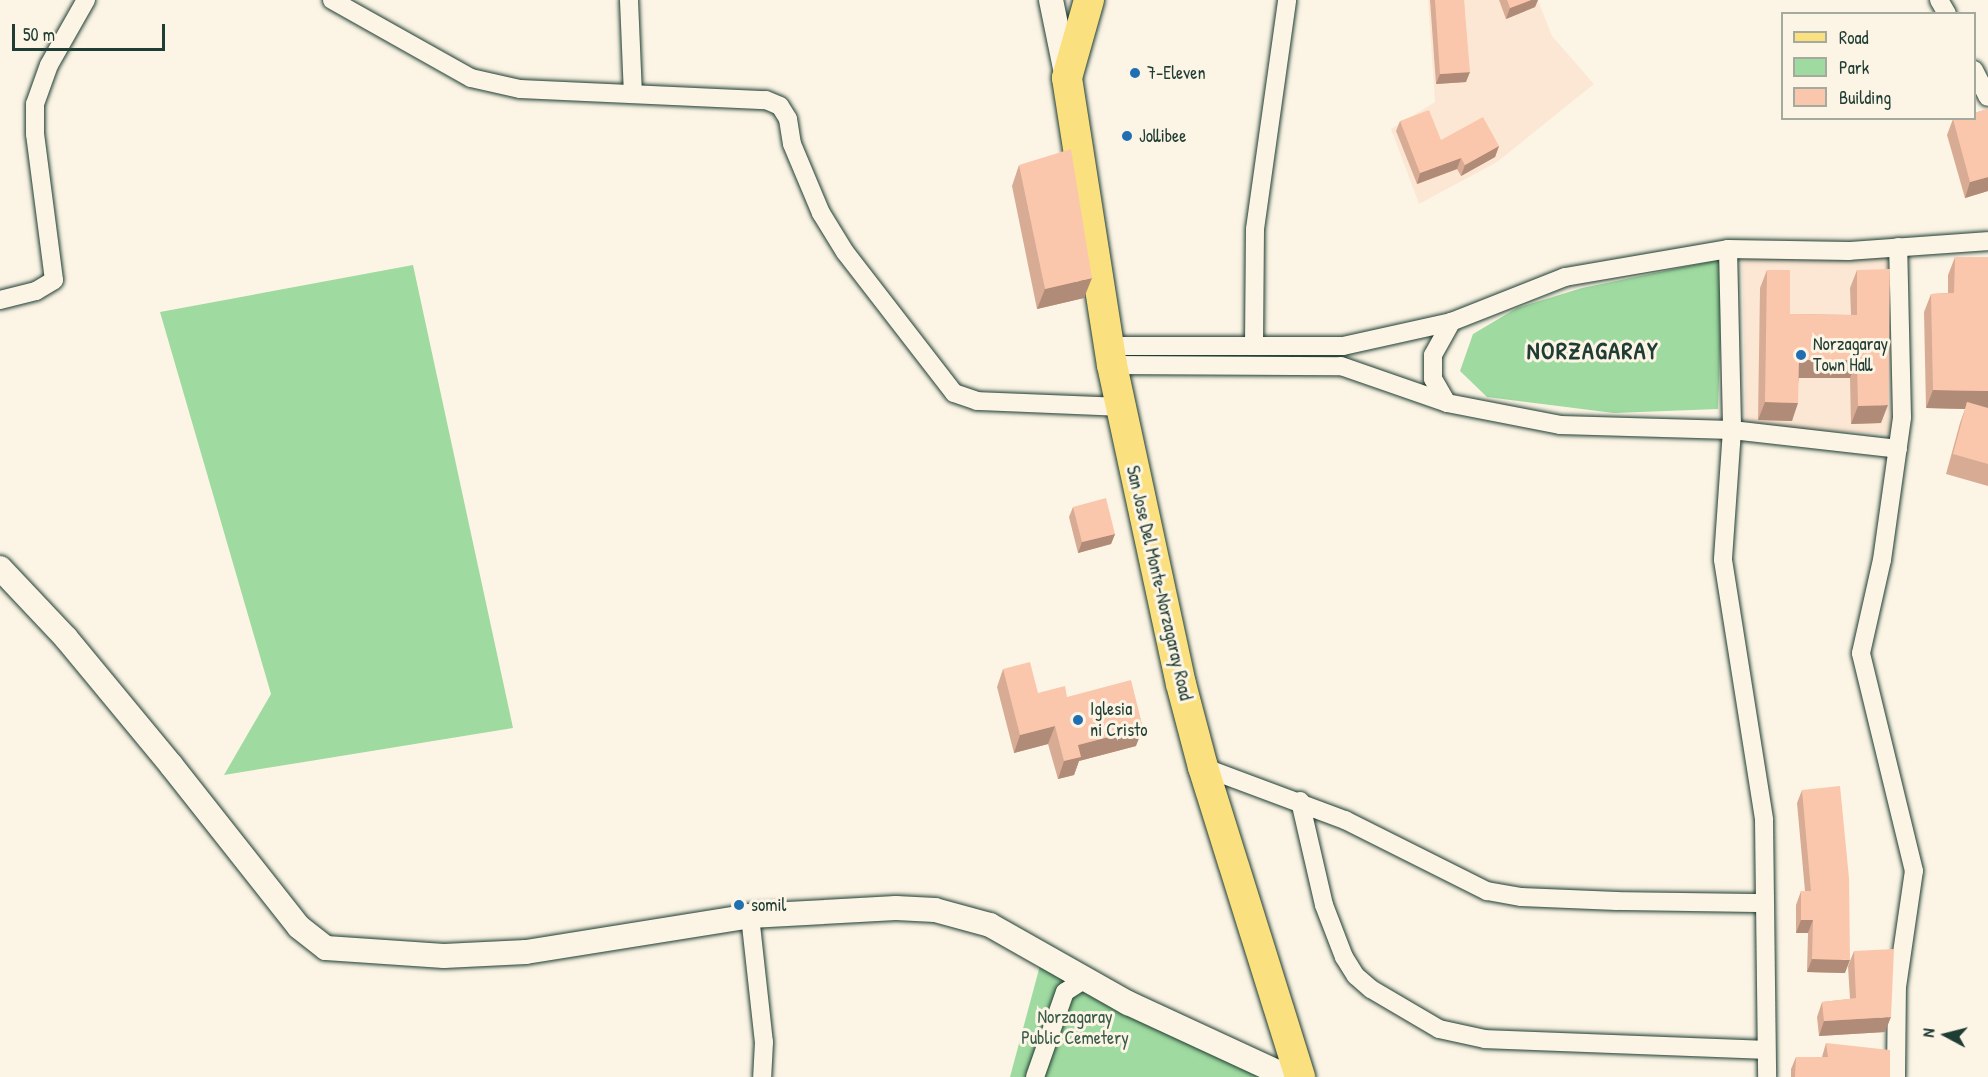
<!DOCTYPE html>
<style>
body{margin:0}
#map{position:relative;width:1988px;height:1077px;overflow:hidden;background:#fcf5e5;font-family:"Patrick Hand",sans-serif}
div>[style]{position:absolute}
.built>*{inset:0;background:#fce7d4}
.green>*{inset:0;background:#9fdaa0}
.roads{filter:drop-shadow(0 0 2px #1f3d34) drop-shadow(0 0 2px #1f3d34)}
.minor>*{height:18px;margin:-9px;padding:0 9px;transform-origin:9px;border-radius:9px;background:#fcf5e5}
.tertiary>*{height:24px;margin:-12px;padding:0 12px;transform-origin:12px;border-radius:12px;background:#fcf5e5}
.primary>*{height:30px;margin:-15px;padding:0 15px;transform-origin:15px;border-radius:15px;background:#fbe080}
.wall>*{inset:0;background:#d8ab94}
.shaded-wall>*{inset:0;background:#b08b78}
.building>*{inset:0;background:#fbc7ac}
.dots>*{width:16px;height:16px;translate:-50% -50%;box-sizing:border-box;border:3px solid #fcf5e5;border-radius:50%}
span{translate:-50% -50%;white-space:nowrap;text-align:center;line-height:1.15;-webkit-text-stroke:6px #fcf5e5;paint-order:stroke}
.poi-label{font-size:18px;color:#1f3d34}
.left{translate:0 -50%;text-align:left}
.street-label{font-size:18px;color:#1f3d34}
.park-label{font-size:18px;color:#395c4a}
.district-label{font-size:24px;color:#1f3d34;font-weight:700;letter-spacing:1.5px}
.legend{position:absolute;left:1781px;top:12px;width:195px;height:108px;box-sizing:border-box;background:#fcf5e5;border:2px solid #a4ab9e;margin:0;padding:8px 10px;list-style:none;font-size:18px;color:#1f3d34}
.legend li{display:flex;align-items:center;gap:12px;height:30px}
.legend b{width:30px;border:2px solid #a4ab9e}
.north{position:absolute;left:1916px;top:1005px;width:60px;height:60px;-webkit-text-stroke:4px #fcf5e5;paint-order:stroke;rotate:277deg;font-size:16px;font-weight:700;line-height:24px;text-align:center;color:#1f3d34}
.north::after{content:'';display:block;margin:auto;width:21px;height:27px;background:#1f3d34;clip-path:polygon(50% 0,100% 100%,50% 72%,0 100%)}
.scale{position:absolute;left:12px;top:24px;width:153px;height:27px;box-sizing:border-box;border:3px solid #1f3d34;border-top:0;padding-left:8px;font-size:18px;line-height:21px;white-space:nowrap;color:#1f3d34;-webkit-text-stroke:4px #fcf5e5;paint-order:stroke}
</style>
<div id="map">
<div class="built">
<div style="clip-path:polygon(1428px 0,1538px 0,1552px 36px,1594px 84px,1497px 162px,1419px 204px,1391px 129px,1435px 102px)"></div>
<div style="clip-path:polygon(1889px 256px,1893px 434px,1746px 427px,1742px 259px)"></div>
</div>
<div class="green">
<div style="clip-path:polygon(1723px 259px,1718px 409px,1614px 413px,1487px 397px,1460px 371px,1473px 334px,1517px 308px,1582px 288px)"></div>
<div style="clip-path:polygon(413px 265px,513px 728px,224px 775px,271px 694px,160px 312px)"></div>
<div style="clip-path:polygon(1042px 958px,1272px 1077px,1010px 1077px)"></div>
</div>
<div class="roads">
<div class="minor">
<div style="left:332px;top:0;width:159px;rotate:29.3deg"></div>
<div style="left:471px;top:78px;width:50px;rotate:12.7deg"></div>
<div style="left:520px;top:89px;width:246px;rotate:2.6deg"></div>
<div style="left:766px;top:100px;width:15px;rotate:23deg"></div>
<div style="left:780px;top:106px;width:15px;rotate:58deg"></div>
<div style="left:788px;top:119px;width:25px;rotate:81deg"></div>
<div style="left:792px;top:144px;width:75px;rotate:67.2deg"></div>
<div style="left:821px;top:213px;width:46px;rotate:58.4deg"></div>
<div style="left:845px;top:252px;width:178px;rotate:52.3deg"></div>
<div style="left:954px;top:393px;width:24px;rotate:19deg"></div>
<div style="left:977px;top:401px;width:143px;rotate:2.4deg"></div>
<div style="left:629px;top:0;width:94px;rotate:87.6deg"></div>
<div style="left:1939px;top:0;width:16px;rotate:60deg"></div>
<div style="left:1974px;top:70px;width:30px;rotate:63deg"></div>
<div style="left:1728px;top:249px;width:181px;rotate:88.7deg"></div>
<div style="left:1732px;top:430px;width:130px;rotate:94deg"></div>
<div style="left:1723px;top:560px;width:263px;rotate:81deg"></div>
<div style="left:1764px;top:820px;width:257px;rotate:89.3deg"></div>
<div style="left:0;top:300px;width:37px;rotate:-14deg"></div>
<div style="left:36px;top:291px;width:21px;rotate:-31deg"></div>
<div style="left:54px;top:280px;width:147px;rotate:-97.4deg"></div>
<div style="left:35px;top:134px;width:30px;rotate:-90deg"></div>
<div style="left:35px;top:104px;width:41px;rotate:-70.3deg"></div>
<div style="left:49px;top:65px;width:75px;rotate:-60.4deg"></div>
<div style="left:1254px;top:344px;width:115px;rotate:-89.5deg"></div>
<div style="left:1255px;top:229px;width:231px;rotate:-82deg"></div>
<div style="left:1108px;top:346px;width:235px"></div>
<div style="left:1343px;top:346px;width:111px;rotate:-12.5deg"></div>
<div style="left:1451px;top:322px;width:123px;rotate:-21.5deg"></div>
<div style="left:1565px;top:277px;width:165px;rotate:-9.7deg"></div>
<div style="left:1728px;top:249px;width:121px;rotate:0.9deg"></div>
<div style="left:1849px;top:251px;width:139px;rotate:-4.1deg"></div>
<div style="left:1112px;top:365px;width:229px;rotate:0.3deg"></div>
<div style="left:1341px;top:366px;width:112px;rotate:19.2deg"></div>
<div style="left:1447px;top:403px;width:115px;rotate:11deg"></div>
<div style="left:1560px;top:425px;width:172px;rotate:1.7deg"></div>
<div style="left:1732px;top:430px;width:167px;rotate:6.5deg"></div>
<div style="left:1447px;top:403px;width:28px;rotate:-120deg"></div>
<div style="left:1433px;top:379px;width:24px;rotate:-90deg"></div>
<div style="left:1433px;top:355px;width:38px;rotate:-61deg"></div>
<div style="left:1203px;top:767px;width:152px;rotate:20.5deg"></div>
<div style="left:1345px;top:820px;width:159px;rotate:26.6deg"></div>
<div style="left:1487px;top:891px;width:35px;rotate:10deg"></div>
<div style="left:1521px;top:897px;width:96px;rotate:2.4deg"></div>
<div style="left:1617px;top:901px;width:147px;rotate:0.8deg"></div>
<div style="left:1300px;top:801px;width:107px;rotate:77deg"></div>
<div style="left:1324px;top:905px;width:56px;rotate:69deg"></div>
<div style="left:1344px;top:957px;width:22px;rotate:58deg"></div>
<div style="left:1356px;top:976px;width:20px;rotate:41deg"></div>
<div style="left:1371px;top:989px;width:79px;rotate:30.5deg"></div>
<div style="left:1439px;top:1029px;width:47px;rotate:12.3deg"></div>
<div style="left:1485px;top:1039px;width:281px;rotate:2.2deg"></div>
<div style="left:750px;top:916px;width:127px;rotate:83.7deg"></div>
<div style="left:764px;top:1042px;width:35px;rotate:93deg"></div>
<div style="left:1035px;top:1077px;width:90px;rotate:-70.6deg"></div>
<div style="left:1065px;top:992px;width:24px;rotate:-33deg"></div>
<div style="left:1896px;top:1077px;width:90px;rotate:-89.4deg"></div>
<div style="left:1897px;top:987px;width:117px;rotate:-81.7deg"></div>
<div style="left:1914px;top:871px;width:224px;rotate:-103.7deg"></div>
<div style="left:1861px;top:653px;width:95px;rotate:-77.3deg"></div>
<div style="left:1882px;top:560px;width:144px;rotate:-82deg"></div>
<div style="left:1902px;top:417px;width:170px;rotate:-91.3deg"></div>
</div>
<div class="tertiary">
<div style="left:1051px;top:0;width:80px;rotate:78.4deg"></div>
<div style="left:0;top:568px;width:96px;rotate:46.7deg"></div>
<div style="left:66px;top:638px;width:165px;rotate:50.4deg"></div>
<div style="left:171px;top:765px;width:206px;rotate:51.7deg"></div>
<div style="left:299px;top:927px;width:34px;rotate:38deg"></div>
<div style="left:326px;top:948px;width:118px;rotate:3.9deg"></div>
<div style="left:444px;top:956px;width:82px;rotate:-2.8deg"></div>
<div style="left:526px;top:952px;width:227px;rotate:-9.1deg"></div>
<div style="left:750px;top:916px;width:146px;rotate:-3.1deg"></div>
<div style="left:896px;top:908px;width:39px;rotate:3deg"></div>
<div style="left:935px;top:910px;width:57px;rotate:15.3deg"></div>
<div style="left:990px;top:925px;width:159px;rotate:29.5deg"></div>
<div style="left:1128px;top:1003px;width:176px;rotate:24.8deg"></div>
</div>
<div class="primary">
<div style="left:1089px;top:0;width:81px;rotate:105.8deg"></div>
<div style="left:1067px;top:78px;width:291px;rotate:81.1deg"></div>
<div style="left:1112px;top:365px;width:326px;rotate:77.8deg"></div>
<div style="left:1181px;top:684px;width:86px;rotate:75.2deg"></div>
<div style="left:1203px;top:767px;width:325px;rotate:72.6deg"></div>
</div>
</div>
<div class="wall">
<div style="clip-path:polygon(1430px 0,1464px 0,1466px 82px,1436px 84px)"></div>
<div style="clip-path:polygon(1499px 0,1538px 0,1535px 7px,1506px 19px)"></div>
<div style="clip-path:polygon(1988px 109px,1988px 191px,1965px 198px,1947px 135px,1953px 119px)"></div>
<div style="clip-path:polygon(1400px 121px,1441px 140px,1499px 146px,1495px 157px,1461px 176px,1457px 169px,1417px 184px,1396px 131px)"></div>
<div style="clip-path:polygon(1019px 165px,1084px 298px,1037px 309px,1012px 186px)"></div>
<div style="clip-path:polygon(1955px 257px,1988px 257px,1988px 486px,1946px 474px,1960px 423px,1965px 409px,1926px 408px,1924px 312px,1931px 294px,1948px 293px,1948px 275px)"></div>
<div style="clip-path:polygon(1767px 270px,1790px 314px,1851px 315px,1850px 288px,1857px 270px,1881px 423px,1851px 424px,1850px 378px,1799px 378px,1792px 421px,1758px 420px,1760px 288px)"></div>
<div style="clip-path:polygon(1073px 507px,1115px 534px,1111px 544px,1078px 553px,1069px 517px)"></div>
<div style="clip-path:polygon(1003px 669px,1038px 693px,1067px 697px,1136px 746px,1079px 761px,1074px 775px,1058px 779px,1048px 744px,1014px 753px,997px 687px)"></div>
<div style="clip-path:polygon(1802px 790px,1845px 973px,1807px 972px,1808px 933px,1796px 933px,1796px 905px,1801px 891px,1805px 891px,1797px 803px)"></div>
<div style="clip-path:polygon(1854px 951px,1885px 1032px,1819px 1036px,1817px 1017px,1822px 1002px,1850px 999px,1848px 966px)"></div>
<div style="clip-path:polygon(1826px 1043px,1890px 1077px,1791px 1077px,1791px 1069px,1796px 1057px,1822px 1057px)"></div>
</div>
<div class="shaded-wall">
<div style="clip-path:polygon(1531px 0,1538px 0,1535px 7px,1506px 19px,1510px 8px)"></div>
<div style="clip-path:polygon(1470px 72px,1466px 82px,1436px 84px,1440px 74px)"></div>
<div style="clip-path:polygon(1499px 146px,1495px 157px,1461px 176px,1465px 165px)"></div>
<div style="clip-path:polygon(1461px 158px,1457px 169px,1417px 184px,1420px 173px)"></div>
<div style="clip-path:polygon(1988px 177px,1988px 191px,1965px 198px,1970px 182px)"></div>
<div style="clip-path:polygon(1092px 278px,1084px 298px,1037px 309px,1045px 289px)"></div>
<div style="clip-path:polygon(1799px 360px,1857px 360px,1850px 378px,1793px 378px)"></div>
<div style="clip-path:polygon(1933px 390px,1988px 391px,1988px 409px,1967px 402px,1965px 409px,1926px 408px)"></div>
<div style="clip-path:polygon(1765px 402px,1798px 403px,1792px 421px,1758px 420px)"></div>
<div style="clip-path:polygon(1888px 405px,1881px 423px,1851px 424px,1858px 406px)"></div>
<div style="clip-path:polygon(1115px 534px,1111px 544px,1078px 553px,1082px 542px)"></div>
<div style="clip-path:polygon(1055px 726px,1048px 744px,1014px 753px,1020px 735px)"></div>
<div style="clip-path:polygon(1143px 728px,1136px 746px,1079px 761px,1074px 775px,1058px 779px,1064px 761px,1078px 745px)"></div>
<div style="clip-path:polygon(1801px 920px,1813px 920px,1808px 933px,1796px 933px)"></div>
<div style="clip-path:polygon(1812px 959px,1850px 960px,1845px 973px,1807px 972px)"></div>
<div style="clip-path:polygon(1891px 1017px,1885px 1032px,1819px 1036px,1824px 1021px)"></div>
</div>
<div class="building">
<div style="clip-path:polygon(1435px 0,1464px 0,1470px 72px,1440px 74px)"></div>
<div style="clip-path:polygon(1507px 0,1531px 0,1510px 8px)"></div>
<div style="clip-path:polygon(1988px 109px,1988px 177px,1970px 182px,1953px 119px,1974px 118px,1974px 113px)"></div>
<div style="clip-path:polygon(1429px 110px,1441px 140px,1483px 117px,1499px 146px,1465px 165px,1461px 158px,1420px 173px,1400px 121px)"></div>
<div style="clip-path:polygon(1071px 149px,1092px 278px,1045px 289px,1019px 165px)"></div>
<div style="clip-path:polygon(1955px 257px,1988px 257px,1988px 391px,1933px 390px,1931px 294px,1954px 293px)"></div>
<div style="clip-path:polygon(1890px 269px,1888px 405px,1858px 406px,1857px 360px,1799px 360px,1798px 403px,1765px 402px,1767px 270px,1790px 270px,1790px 314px,1857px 315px,1857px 270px)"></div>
<div style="clip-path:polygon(1967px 402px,1988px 408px,1988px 464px,1953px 454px)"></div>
<div style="clip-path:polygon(1106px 498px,1115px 534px,1082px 542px,1073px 507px)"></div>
<div style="clip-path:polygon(1030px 662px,1038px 693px,1065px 686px,1067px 697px,1131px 680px,1143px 728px,1078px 745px,1081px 757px,1064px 761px,1055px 726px,1020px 735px,1003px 669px)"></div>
<div style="clip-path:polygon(1840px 786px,1849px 878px,1850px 960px,1812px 959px,1813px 920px,1801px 920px,1801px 891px,1811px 891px,1802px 790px)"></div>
<div style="clip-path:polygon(1894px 949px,1891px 1017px,1824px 1021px,1822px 1002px,1856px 998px,1854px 951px)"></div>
<div style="clip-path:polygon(1826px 1043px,1890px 1050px,1890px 1077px,1795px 1077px,1796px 1057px,1828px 1057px)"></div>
</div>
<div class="dots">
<div style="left:1135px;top:73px;background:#1f6fb2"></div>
<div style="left:1127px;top:136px;background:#1f6fb2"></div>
<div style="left:1801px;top:355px;background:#1f6fb2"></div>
<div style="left:1078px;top:720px;background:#1f6fb2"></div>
<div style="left:739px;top:905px;background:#1f6fb2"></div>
</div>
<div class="poi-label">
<span class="left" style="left:1147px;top:73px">7-Eleven</span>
<span class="left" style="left:1139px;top:136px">Jollibee</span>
<span class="left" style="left:1813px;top:355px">Norzagaray<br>Town Hall</span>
<span class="left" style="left:1090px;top:720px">Iglesia<br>ni Cristo</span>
<span class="left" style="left:751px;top:905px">somil</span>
</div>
<div class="street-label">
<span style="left:1159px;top:583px;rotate:77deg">San Jose Del Monte-Norzagaray Road</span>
</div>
<div class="park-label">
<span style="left:1075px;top:1028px">Norzagaray<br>Public Cemetery</span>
</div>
<div class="district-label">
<span style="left:1593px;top:351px">NORZAGARAY</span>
</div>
<ul class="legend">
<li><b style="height:8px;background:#fbe080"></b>Road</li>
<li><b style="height:16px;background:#9fdaa0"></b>Park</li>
<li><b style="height:16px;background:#fbc7ac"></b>Building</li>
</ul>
<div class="north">N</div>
<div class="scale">50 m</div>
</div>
